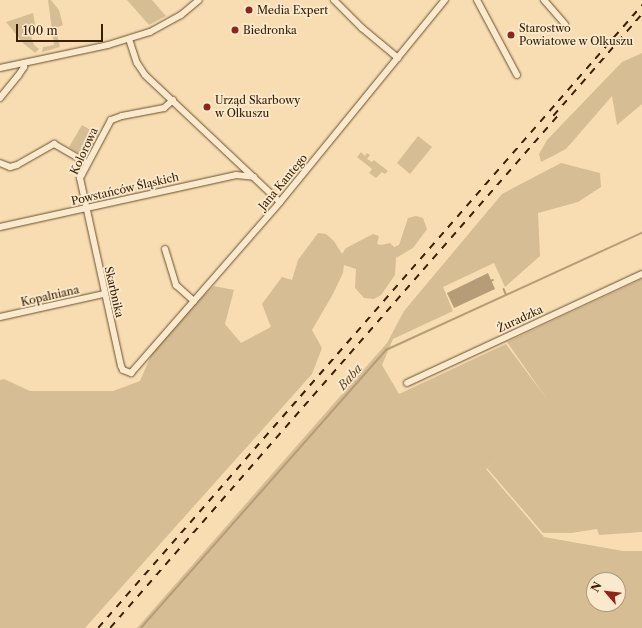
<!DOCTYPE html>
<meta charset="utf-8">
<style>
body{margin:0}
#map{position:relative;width:642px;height:628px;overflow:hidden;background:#f7ddb1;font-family:"Libre Caslon Text",serif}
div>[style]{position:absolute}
.green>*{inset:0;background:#d7bd94}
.water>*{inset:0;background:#b69d77}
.stream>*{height:1.5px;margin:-0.75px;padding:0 0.75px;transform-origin:0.75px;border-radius:0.75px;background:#b69d77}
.roads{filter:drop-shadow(0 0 1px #684f30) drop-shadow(0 0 1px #684f30)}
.minor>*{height:6px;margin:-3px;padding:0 3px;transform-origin:3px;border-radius:3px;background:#fae9cc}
.rail>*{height:1.5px;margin-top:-0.75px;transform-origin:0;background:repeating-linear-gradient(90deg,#382005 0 7px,transparent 0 14px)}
.dots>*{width:11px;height:11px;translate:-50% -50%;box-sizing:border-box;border:2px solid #fae9cc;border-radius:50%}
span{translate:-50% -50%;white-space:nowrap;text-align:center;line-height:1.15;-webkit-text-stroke:3.5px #fae9cc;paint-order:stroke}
.poi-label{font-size:11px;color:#382005}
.left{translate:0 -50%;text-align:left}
.street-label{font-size:11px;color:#382005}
.water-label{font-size:12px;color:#644c2d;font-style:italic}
.north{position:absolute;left:586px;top:572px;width:40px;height:40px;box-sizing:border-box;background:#fae9cc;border:1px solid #ac997c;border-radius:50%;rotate:298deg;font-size:11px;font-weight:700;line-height:16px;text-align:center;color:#382005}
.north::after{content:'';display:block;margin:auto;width:14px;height:18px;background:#8f2418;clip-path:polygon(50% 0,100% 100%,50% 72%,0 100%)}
.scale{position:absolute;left:16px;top:24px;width:87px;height:18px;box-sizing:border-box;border:2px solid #382005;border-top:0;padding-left:5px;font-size:12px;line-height:14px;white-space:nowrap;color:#382005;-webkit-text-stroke:3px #fae9cc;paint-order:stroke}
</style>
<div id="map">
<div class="green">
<div style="clip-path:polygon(48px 0,51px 0,59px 10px,63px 25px,56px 28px,60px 47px,42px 52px,43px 47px,54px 45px)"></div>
<div style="clip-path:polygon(127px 0,152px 0,166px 16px,149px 25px)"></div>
<div style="clip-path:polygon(33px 13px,36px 30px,30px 33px,34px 45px,39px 49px,35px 53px,23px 43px,6px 22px)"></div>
<div style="clip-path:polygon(642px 53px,642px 104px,617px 125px,612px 96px,566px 149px,541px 162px,539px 154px,547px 140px,622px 62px)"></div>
<div style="clip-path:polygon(82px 125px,99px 135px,86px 158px,69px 147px)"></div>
<div style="clip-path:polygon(418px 136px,432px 147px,410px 174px,397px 163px)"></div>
<div style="clip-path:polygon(361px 152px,365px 156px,367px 153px,370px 155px,367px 159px,372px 162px,374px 160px,388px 171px,385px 174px,382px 172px,376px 178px,369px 173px,372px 169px,357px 157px)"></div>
<div style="clip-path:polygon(evenodd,561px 163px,600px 173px,601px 187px,578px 202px,538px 213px,540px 256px,505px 287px,494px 263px,443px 287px,453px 311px,393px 339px,382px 365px,399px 394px,506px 344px,549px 402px,507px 342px,642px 279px,642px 532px,599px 535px,597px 529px,571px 533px,543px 533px,487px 468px,556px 411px,486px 469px,544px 537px,623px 551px,642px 551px,642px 628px,137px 628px,387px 343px,404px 311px,502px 194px,561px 163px,594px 580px,618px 580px,618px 604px,594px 604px,594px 580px)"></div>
<div style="clip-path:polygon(416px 216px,423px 218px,427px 229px,413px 248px,396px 258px,395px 275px,381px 295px,374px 299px,364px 298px,355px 288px,356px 269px,344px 265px,343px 273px,333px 294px,312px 330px,322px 348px,312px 374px,85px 628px,0 628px,0 380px,4px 379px,30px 391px,113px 391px,140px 381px,152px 353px,192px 306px,214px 286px,234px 290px,225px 324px,241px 343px,271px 327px,262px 304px,282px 277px,292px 280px,298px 260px,318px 233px,326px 234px,334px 241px,342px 254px,346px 248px,373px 234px,379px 236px,377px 244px,381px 245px,390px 243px,394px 247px,399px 245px,408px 218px)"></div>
</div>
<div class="water">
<div style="clip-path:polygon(488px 273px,495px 289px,454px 308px,447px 293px)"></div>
</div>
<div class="stream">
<div style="left:491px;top:281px;width:2px;rotate:-27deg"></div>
<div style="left:504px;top:289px;width:5px;rotate:68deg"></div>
<div style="left:141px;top:628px;width:371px;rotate:-48.6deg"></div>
<div style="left:386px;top:350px;width:281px;rotate:-24.6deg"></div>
</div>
<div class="roads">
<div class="minor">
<div style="left:334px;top:0;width:40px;rotate:45deg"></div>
<div style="left:362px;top:28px;width:47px;rotate:39.8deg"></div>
<div style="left:477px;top:0;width:85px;rotate:61.9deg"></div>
<div style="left:544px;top:0;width:32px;rotate:49deg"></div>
<div style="left:129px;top:39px;width:25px;rotate:72deg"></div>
<div style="left:137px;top:63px;width:14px;rotate:56deg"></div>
<div style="left:145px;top:75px;width:185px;rotate:43.3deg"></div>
<div style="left:0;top:68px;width:110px;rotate:-12deg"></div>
<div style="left:108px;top:45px;width:44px;rotate:-17.2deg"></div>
<div style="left:150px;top:32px;width:35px;rotate:-29deg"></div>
<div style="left:181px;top:15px;width:23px;rotate:-40deg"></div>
<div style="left:0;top:98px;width:28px;rotate:-51deg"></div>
<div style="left:18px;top:76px;width:11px;rotate:-56deg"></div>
<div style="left:24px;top:67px;width:4px;rotate:-90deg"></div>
<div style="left:173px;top:100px;width:12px;rotate:138deg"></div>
<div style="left:164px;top:108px;width:43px;rotate:169.2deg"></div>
<div style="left:122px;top:116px;width:12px;rotate:160deg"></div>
<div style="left:111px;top:120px;width:66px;rotate:118.1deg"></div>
<div style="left:80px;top:178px;width:192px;rotate:77.7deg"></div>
<div style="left:121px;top:366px;width:4px;rotate:63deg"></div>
<div style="left:123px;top:370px;width:9px;rotate:21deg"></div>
<div style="left:131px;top:373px;width:227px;rotate:-48.9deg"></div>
<div style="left:280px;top:202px;width:261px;rotate:-50.8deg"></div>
<div style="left:0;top:163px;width:11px;rotate:22deg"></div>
<div style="left:10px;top:167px;width:7px;rotate:-16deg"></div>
<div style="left:17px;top:165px;width:43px;rotate:-29.6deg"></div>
<div style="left:54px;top:144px;width:38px;rotate:30deg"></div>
<div style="left:0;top:227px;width:242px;rotate:-12.4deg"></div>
<div style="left:236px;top:175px;width:18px;rotate:6deg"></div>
<div style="left:165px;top:249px;width:38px;rotate:73deg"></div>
<div style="left:176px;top:285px;width:24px;rotate:42deg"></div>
<div style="left:0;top:317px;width:107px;rotate:-12.5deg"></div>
<div style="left:407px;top:383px;width:259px;rotate:-24.9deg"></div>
</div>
</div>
<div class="rail">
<div style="left:553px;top:116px;width:135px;rotate:-48.9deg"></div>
<div style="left:98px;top:628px;width:827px;rotate:-48.87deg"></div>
<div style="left:110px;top:628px;width:684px;rotate:-48.85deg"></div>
</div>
<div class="dots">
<div style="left:249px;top:10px;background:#8f2418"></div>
<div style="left:235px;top:30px;background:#8f2418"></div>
<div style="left:511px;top:35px;background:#8f2418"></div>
<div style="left:207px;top:107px;background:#8f2418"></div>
</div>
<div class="poi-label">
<span class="left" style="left:257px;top:10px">Media Expert</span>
<span class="left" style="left:519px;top:35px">Starostwo<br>Powiatowe w Olkuszu</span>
<span class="left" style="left:243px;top:30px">Biedronka</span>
<span class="left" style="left:215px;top:107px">Urząd Skarbowy<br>w Olkuszu</span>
</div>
<div class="street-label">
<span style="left:84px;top:151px;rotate:-65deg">Kolorowa</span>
<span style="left:283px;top:182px;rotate:-50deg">Jana Kantego</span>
<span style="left:125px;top:189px;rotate:-13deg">Powstańców Śląskich</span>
<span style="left:114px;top:292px;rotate:77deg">Skarbnika</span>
<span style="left:50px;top:296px;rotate:-13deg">Kopalniana</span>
<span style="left:520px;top:319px;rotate:-25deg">Żuradzka</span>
</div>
<div class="water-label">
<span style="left:350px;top:377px;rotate:-49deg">Baba</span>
</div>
<div class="north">N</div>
<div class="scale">100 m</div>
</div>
